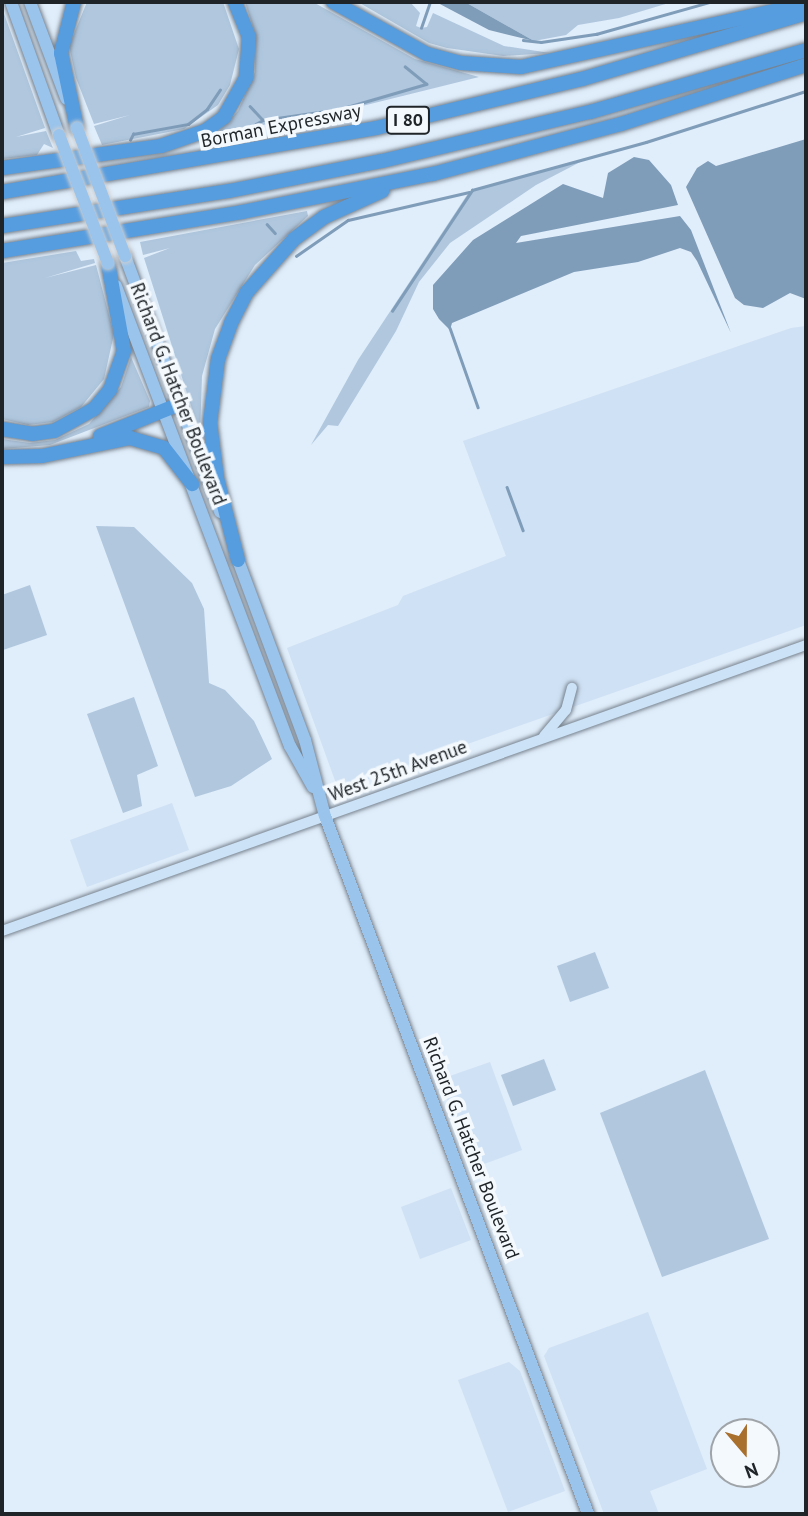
<!DOCTYPE html>
<style>
body{margin:0}
#map{position:relative;width:808px;height:1516px;overflow:hidden;background:#e0edfa;font-family:"PT Sans",sans-serif}
div>[style]{position:absolute}
.built>*{inset:0;background:#cfe1f4}
.green>*{inset:0;background:#b0c7de}
.water>*{inset:0;background:#7f9cb9}
.stream>*{height:2.5px;margin:-1.25px;padding:0 1.25px;transform-origin:1.25px;border-radius:1.25px;background:#7f9cb9}
.roads{filter:drop-shadow(0 0 2px #77828e) drop-shadow(0 0 2px #77828e)}
.secondary>*{height:10px;margin:-5px;padding:0 5px;transform-origin:5px;border-radius:5px;background:#cce2f6}
.primary>*{height:12px;margin:-6px;padding:0 6px;transform-origin:6px;border-radius:6px;background:#9ac4ec}
.highway>*{height:14px;margin:-7px;padding:0 7px;transform-origin:7px;border-radius:7px;background:#569de0}
.bridges{filter:drop-shadow(0 0 2px #cecfd0) drop-shadow(0 0 2px #cecfd0)}
.primary-bridge>*{height:12px;margin:-6px;padding:0 6px;transform-origin:6px;border-radius:6px;background:#9ac4ec}
span{translate:-50% -50%;white-space:nowrap;text-align:center;line-height:1.15;-webkit-text-stroke:7px #f4f9fe;paint-order:stroke}
.shield-label span{padding:2px 5px;background:#f4f9fe;border:2px solid;border-radius:5px;-webkit-text-stroke-width:0}
.shield-label{font-size:18px;color:#1f2429;font-weight:700}
.street-label{font-size:19px;color:#1f2429}
.frame{position:absolute;inset:0;border:4px solid #1f2429;pointer-events:none}
.north{position:absolute;left:710px;top:1418px;width:70px;height:70px;box-sizing:border-box;background:#f4f9fe;border:2px solid #9fa4a9;border-radius:50%;rotate:160deg;font-size:19px;font-weight:700;line-height:28px;text-align:center;color:#1f2429}
.north::after{content:'';display:block;margin:auto;width:24px;height:32px;background:#a86f2d;clip-path:polygon(50% 0,100% 100%,50% 72%,0 100%)}
</style>
<div id="map">
<div class="built">
<div style="clip-path:polygon(806px 326px,806px 625px,354px 784px,337px 786px,287px 648px,398px 605px,403px 596px,506px 556px,463px 441px,791px 328px)"></div>
<div style="clip-path:polygon(172px 803px,189px 850px,87px 887px,70px 840px)"></div>
<div style="clip-path:polygon(490px 1062px,522px 1150px,473px 1168px,442px 1086px,447px 1077px)"></div>
<div style="clip-path:polygon(451px 1188px,471px 1240px,420px 1259px,401px 1207px)"></div>
<div style="clip-path:polygon(648px 1312px,707px 1469px,650px 1491px,659px 1514px,604px 1514px,544px 1356px,549px 1348px)"></div>
<div style="clip-path:polygon(509px 1362px,520px 1371px,565px 1491px,508px 1512px,458px 1380px)"></div>
</div>
<div class="green">
<div style="clip-path:polygon(87px 2px,223px 2px,239px 49px,230px 85px,218px 105px,184px 129px,102px 145px,94px 126px,130px 115px,94px 124px,76px 78px,69px 46px)"></div>
<div style="clip-path:polygon(245px 2px,313px 2px,415px 59px,479px 77px,342px 111px,217px 133px,238px 111px,255px 72px,255px 34px)"></div>
<div style="clip-path:polygon(358px 2px,410px 2px,420px 13px,416px 26px,421px 28px,427px 27px,433px 13px,504px 46px,550px 53px,503px 56px,447px 48px,429px 43px)"></div>
<div style="clip-path:polygon(465px 2px,672px 2px,619px 18px,578px 25px,566px 35px,534px 41px)"></div>
<div style="clip-path:polygon(2px 8px,45px 128px,16px 137px,46px 131px,53px 148px,44px 144px,37px 155px,2px 159px)"></div>
<div style="clip-path:polygon(586px 159px,536px 185px,450px 243px,419px 282px,396px 331px,338px 426px,328px 425px,311px 445px,358px 360px,469px 192px)"></div>
<div style="clip-path:polygon(307px 211px,308px 216px,255px 265px,215px 329px,202px 376px,200px 434px,144px 258px,170px 248px,143px 255px,140px 242px)"></div>
<div style="clip-path:polygon(76px 251px,81px 261px,94px 259px,95px 263px,45px 278px,96px 265px,114px 334px,104px 379px,81px 407px,53px 422px,28px 425px,2px 419px,2px 263px)"></div>
<div style="clip-path:polygon(131px 357px,150px 401px,149px 407px,50px 445px,2px 449px,2px 439px,30px 443px,55px 440px,89px 424px,121px 387px)"></div>
<div style="clip-path:polygon(96px 526px,134px 527px,192px 583px,204px 609px,209px 683px,225px 690px,254px 721px,272px 759px,231px 786px,195px 797px)"></div>
<div style="clip-path:polygon(30px 585px,47px 635px,3px 650px,2px 595px)"></div>
<div style="clip-path:polygon(134px 697px,158px 766px,137px 775px,142px 806px,123px 813px,87px 714px)"></div>
<div style="clip-path:polygon(595px 952px,609px 988px,570px 1002px,557px 966px)"></div>
<div style="clip-path:polygon(544px 1059px,556px 1090px,513px 1106px,501px 1075px)"></div>
<div style="clip-path:polygon(705px 1070px,769px 1239px,662px 1277px,600px 1113px)"></div>
</div>
<div class="water">
<div style="clip-path:polygon(427px 2px,465px 2px,534px 41px,489px 30px,438px 3px)"></div>
<div style="clip-path:polygon(806px 139px,806px 299px,790px 293px,763px 308px,744px 305px,735px 298px,686px 187px,697px 168px,708px 161px,716px 166px)"></div>
<div style="clip-path:polygon(634px 157px,649px 160px,671px 185px,678px 205px,521px 236px,516px 243px,680px 216px,691px 230px,731px 333px,697px 261px,691px 252px,680px 248px,638px 262px,574px 272px,452px 323px,450px 330px,439px 319px,433px 309px,433px 285px,473px 240px,563px 184px,603px 198px,608px 173px)"></div>
</div>
<div class="stream">
<div style="left:421px;top:28px;width:28px;rotate:-71deg"></div>
<div style="left:523px;top:40px;width:18px;rotate:6deg"></div>
<div style="left:541px;top:42px;width:56px;rotate:-8.3deg"></div>
<div style="left:596px;top:34px;width:118px;rotate:-15.7deg"></div>
<div style="left:250px;top:106px;width:19px;rotate:47deg"></div>
<div style="left:249px;top:128px;width:16px;rotate:-30deg"></div>
<div style="left:263px;top:120px;width:78px;rotate:-8.1deg"></div>
<div style="left:340px;top:109px;width:90px;rotate:-16.2deg"></div>
<div style="left:426px;top:84px;width:27px;rotate:-141deg"></div>
<div style="left:130px;top:140px;width:7px;rotate:-63deg"></div>
<div style="left:133px;top:134px;width:56px;rotate:-10.3deg"></div>
<div style="left:188px;top:124px;width:24px;rotate:-38deg"></div>
<div style="left:207px;top:109px;width:23px;rotate:-56deg"></div>
<div style="left:267px;top:224px;width:12px;rotate:48deg"></div>
<div style="left:296px;top:256px;width:63px;rotate:-34.7deg"></div>
<div style="left:348px;top:220px;width:124px;rotate:-13deg"></div>
<div style="left:392px;top:311px;width:145px;rotate:-56.5deg"></div>
<div style="left:472px;top:190px;width:180px;rotate:-15.4deg"></div>
<div style="left:646px;top:142px;width:168px;rotate:-17.7deg"></div>
<div style="left:450px;top:328px;width:84px;rotate:70.5deg"></div>
<div style="left:507px;top:487px;width:46px;rotate:69.6deg"></div>
</div>
<div class="roads">
<div class="secondary">
<div style="left:544px;top:736px;width:34px;rotate:-50deg"></div>
<div style="left:566px;top:710px;width:23px;rotate:-75deg"></div>
<div style="left:2px;top:931px;width:853px;rotate:-19.58deg"></div>
</div>
<div class="primary">
<div style="left:11px;top:2px;width:141px;rotate:70.2deg"></div>
<div style="left:30px;top:2px;width:103px;rotate:69.4deg"></div>
<div style="left:125px;top:256px;width:273px;rotate:69.6deg"></div>
<div style="left:116px;top:286px;width:492px;rotate:69.3deg"></div>
<div style="left:290px;top:746px;width:47px;rotate:60.7deg"></div>
<div style="left:235px;top:552px;width:201px;rotate:69.6deg"></div>
<div style="left:305px;top:740px;width:79px;rotate:75.3deg"></div>
<div style="left:325px;top:816px;width:746px;rotate:69.35deg"></div>
</div>
<div class="highway">
<div style="left:74px;top:2px;width:53px;rotate:104.3deg"></div>
<div style="left:61px;top:53px;width:77px;rotate:78deg"></div>
<div style="left:333px;top:2px;width:107px;rotate:29deg"></div>
<div style="left:427px;top:54px;width:35px;rotate:15deg"></div>
<div style="left:461px;top:63px;width:60px;rotate:3.8deg"></div>
<div style="left:521px;top:67px;width:292px;rotate:-12.5deg"></div>
<div style="left:2px;top:168px;width:161px;rotate:-7.9deg"></div>
<div style="left:161px;top:146px;width:46px;rotate:-18.8deg"></div>
<div style="left:205px;top:131px;width:24px;rotate:-36deg"></div>
<div style="left:224px;top:117px;width:45px;rotate:-60.6deg"></div>
<div style="left:246px;top:78px;width:41px;rotate:-85.8deg"></div>
<div style="left:249px;top:37px;width:38px;rotate:-112deg"></div>
<div style="left:2px;top:192px;width:379px;rotate:-9.7deg"></div>
<div style="left:376px;top:128px;width:212px;rotate:-13.4deg"></div>
<div style="left:582px;top:79px;width:234px;rotate:-16.4deg"></div>
<div style="left:2px;top:226px;width:230px;rotate:-8.8deg"></div>
<div style="left:229px;top:191px;width:156px;rotate:-11.1deg"></div>
<div style="left:382px;top:161px;width:214px;rotate:-13.3deg"></div>
<div style="left:590px;top:112px;width:225px;rotate:-16deg"></div>
<div style="left:2px;top:251px;width:243px;rotate:-9.2deg"></div>
<div style="left:242px;top:212px;width:195px;rotate:-11.3deg"></div>
<div style="left:433px;top:174px;width:195px;rotate:-14.9deg"></div>
<div style="left:621px;top:124px;width:194px;rotate:-17.7deg"></div>
<div style="left:2px;top:429px;width:30px;rotate:9deg"></div>
<div style="left:32px;top:434px;width:22px;rotate:-8deg"></div>
<div style="left:54px;top:431px;width:46px;rotate:-28.8deg"></div>
<div style="left:94px;top:409px;width:25px;rotate:-50deg"></div>
<div style="left:110px;top:390px;width:41px;rotate:-70.3deg"></div>
<div style="left:124px;top:351px;width:89px;rotate:-100.3deg"></div>
<div style="left:100px;top:436px;width:86px;rotate:-21.8deg"></div>
<div style="left:2px;top:457px;width:40px;rotate:-1.4deg"></div>
<div style="left:42px;top:456px;width:90px;rotate:-11.6deg"></div>
<div style="left:130px;top:438px;width:35px;rotate:16deg"></div>
<div style="left:164px;top:448px;width:46px;rotate:52.1deg"></div>
<div style="left:238px;top:560px;width:85px;rotate:-104.4deg"></div>
<div style="left:217px;top:478px;width:55px;rotate:-97.3deg"></div>
<div style="left:210px;top:423px;width:64px;rotate:-82.9deg"></div>
<div style="left:218px;top:359px;width:38px;rotate:-70deg"></div>
<div style="left:231px;top:323px;width:35px;rotate:-63deg"></div>
<div style="left:247px;top:292px;width:71px;rotate:-48.4deg"></div>
<div style="left:294px;top:239px;width:37px;rotate:-36deg"></div>
<div style="left:324px;top:217px;width:64px;rotate:-24.1deg"></div>
</div>
</div>
<div class="bridges">
<div class="primary-bridge">
<div style="left:77px;top:128px;width:137px;rotate:69.4deg"></div>
<div style="left:59px;top:135px;width:137px;rotate:69.1deg"></div>
</div>
</div>
<div class="shield-label">
<span style="left:408px;top:120px">I 80</span>
</div>
<div class="street-label">
<span style="left:281px;top:126px;rotate:-11deg">Borman Expressway</span>
<span style="left:178px;top:394px;rotate:69deg">Richard G. Hatcher Boulevard</span>
<span style="left:398px;top:771px;rotate:-20deg">West 25th Avenue</span>
<span style="left:471px;top:1148px;rotate:69deg">Richard G. Hatcher Boulevard</span>
</div>
<div class="frame"></div>
<div class="north">N</div>
</div>
